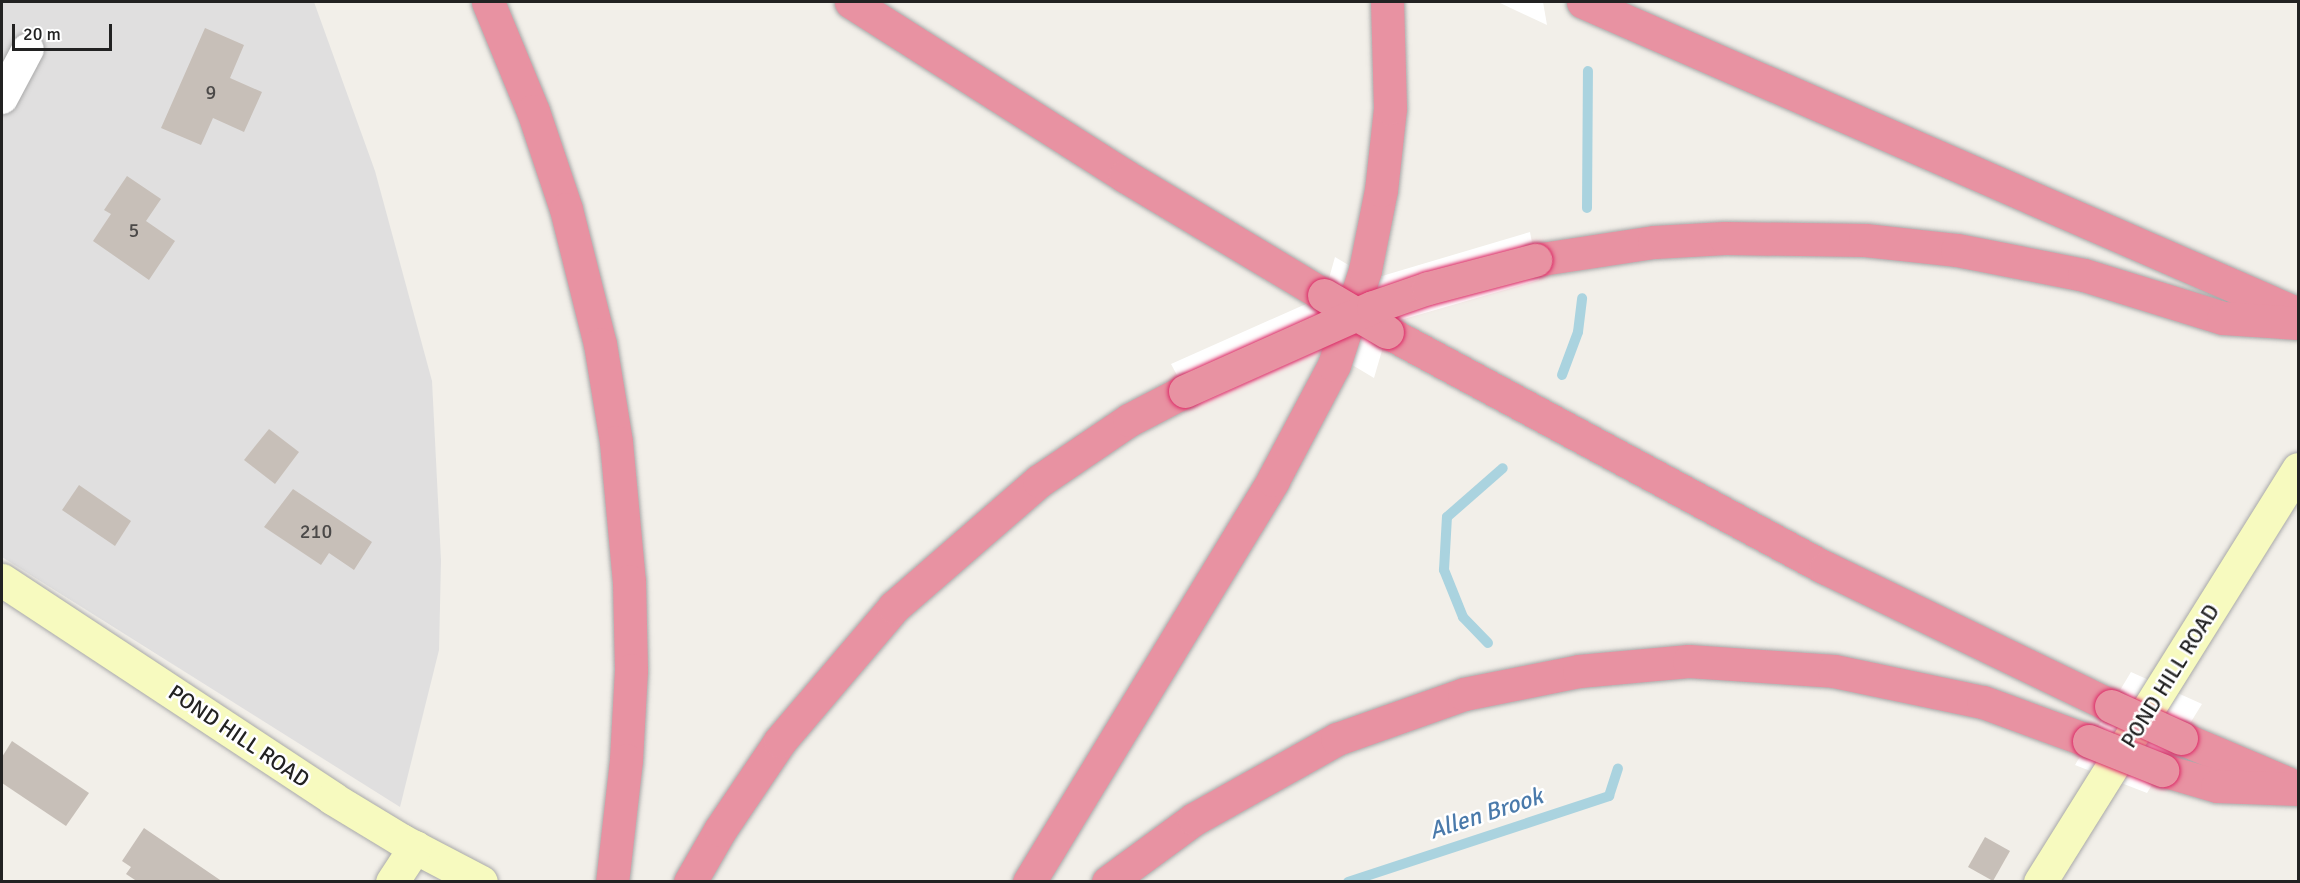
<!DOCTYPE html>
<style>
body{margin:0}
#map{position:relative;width:2300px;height:883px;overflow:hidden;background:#f2efe9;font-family:Signika,sans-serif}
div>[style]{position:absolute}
.residential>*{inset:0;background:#e0dfdf}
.pier>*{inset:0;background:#fff}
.stream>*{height:10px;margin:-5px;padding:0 5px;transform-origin:5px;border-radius:5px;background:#aad3df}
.building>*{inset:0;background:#c7bfb8}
.roads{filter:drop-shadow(0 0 2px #a9a9a9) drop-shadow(0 0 2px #a9a9a9)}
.street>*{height:32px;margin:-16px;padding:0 16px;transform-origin:16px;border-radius:16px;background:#fff}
.secondary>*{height:33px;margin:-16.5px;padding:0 16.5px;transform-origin:16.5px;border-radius:16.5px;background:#f7fabf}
.highway>*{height:33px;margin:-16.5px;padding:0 16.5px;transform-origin:16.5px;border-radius:16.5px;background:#e892a2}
.bridges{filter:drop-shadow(0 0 2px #dc2a67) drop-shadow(0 0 2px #dc2a67)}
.highway-bridge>*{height:33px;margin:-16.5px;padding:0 16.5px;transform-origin:16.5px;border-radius:16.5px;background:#e892a2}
span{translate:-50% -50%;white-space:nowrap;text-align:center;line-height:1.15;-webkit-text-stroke:5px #fff;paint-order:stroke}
.number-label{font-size:20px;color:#4b4948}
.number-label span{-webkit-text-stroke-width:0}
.street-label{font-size:22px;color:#222}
.water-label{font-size:24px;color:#4a7aab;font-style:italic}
.frame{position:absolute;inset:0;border:3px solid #222;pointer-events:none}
.scale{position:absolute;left:12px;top:24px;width:100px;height:27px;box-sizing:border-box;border:3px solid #222;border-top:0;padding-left:8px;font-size:18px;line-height:21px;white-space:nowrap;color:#222;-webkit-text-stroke:4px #fff;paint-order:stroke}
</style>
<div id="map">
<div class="residential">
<div style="clip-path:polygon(2px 2px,314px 2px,375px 171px,432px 381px,441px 560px,439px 650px,400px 807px,2px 557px)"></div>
</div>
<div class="pier">
<div style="clip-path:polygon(1498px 2px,1543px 2px,1547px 25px)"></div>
<div style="clip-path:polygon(1530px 232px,1539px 280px,1390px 323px,1374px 378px,1324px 348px,1194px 407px,1171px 364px,1324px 296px,1335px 257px,1372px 279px)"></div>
<div style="clip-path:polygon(2131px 672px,2202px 704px,2147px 793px,2075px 765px)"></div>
</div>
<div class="stream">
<div style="left:1587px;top:208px;width:137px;rotate:-89.6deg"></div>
<div style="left:1562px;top:375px;width:46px;rotate:-69.6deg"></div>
<div style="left:1578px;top:332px;width:34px;rotate:-83deg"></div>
<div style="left:1488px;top:643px;width:36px;rotate:-134deg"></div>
<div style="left:1463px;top:617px;width:51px;rotate:-112deg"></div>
<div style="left:1444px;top:570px;width:53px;rotate:-86.8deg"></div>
<div style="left:1447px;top:517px;width:74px;rotate:-41.2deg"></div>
<div style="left:1348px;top:882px;width:275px;rotate:-18.2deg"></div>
<div style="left:1609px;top:796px;width:29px;rotate:-72deg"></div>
</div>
<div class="building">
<div style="clip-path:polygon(205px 28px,244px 45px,230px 78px,262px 92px,244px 132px,213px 118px,201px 145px,161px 128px)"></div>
<div style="clip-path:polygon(127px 176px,161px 199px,146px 221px,175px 241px,149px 280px,93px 241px,111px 214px,104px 210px)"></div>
<div style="clip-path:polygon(269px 429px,299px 452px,275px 484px,244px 460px)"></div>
<div style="clip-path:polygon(79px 485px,131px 521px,115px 546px,62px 510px)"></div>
<div style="clip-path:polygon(293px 489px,372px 542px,354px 570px,329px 553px,321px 565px,264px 527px)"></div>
<div style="clip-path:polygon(12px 741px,89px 793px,66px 826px,2px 783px,2px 757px)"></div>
<div style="clip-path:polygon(144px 828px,223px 882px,138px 882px,126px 874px,131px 867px,122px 861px)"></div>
<div style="clip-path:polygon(1985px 837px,2010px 851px,1993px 881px,1968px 867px)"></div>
</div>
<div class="roads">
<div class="street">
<div style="left:2px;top:98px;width:55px;rotate:-62deg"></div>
</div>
<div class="secondary">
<div style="left:2px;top:580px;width:396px;rotate:33.4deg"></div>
<div style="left:332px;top:798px;width:83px;rotate:31.2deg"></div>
<div style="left:403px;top:841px;width:88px;rotate:27.7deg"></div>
<div style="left:392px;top:882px;width:42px;rotate:-56.7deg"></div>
<div style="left:2040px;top:882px;width:487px;rotate:-58deg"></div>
</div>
<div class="highway">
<div style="left:488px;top:2px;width:118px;rotate:67.6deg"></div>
<div style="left:533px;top:111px;width:103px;rotate:71.4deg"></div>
<div style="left:566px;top:209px;width:139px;rotate:75.9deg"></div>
<div style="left:600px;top:344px;width:99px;rotate:80.7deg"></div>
<div style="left:616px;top:442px;width:140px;rotate:84.7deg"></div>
<div style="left:629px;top:581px;width:89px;rotate:88.7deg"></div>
<div style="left:631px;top:670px;width:90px;rotate:93.2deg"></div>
<div style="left:626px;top:760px;width:123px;rotate:96.5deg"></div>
<div style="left:851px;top:2px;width:325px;rotate:32.4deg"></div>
<div style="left:1125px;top:176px;width:232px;rotate:30.9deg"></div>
<div style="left:1583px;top:2px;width:780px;rotate:23.57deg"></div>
<div style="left:1535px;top:260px;width:120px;rotate:-8.6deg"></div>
<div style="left:1654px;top:242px;width:71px;rotate:-3.2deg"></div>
<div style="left:1725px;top:238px;width:140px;rotate:0.8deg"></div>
<div style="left:1865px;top:240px;width:93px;rotate:6.2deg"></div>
<div style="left:1957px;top:250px;width:129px;rotate:11.1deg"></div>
<div style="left:2084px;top:275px;width:145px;rotate:17.2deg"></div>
<div style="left:2223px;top:318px;width:75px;rotate:3.8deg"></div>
<div style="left:1387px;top:332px;width:498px;rotate:28.3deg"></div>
<div style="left:1826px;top:568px;width:317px;rotate:25.8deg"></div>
<div style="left:2181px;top:738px;width:115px;rotate:23deg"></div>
<div style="left:2162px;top:770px;width:57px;rotate:16.2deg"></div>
<div style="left:2217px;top:786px;width:81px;rotate:2.1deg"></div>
<div style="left:690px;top:882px;width:60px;rotate:-60deg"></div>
<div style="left:720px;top:830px;width:107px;rotate:-56deg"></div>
<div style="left:780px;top:741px;width:176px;rotate:-49.6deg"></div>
<div style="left:894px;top:607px;width:192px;rotate:-41deg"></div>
<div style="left:1039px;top:481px;width:109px;rotate:-34.1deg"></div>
<div style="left:1129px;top:420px;width:63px;rotate:-27.4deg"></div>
<div style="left:1029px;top:882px;width:470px;rotate:-58.7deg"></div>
<div style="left:1273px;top:480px;width:130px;rotate:-62.1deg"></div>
<div style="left:1334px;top:365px;width:100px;rotate:-71.9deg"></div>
<div style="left:1365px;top:270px;width:82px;rotate:-78.7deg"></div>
<div style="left:1381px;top:190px;width:82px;rotate:-83.7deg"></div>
<div style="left:1390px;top:108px;width:106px;rotate:-91.6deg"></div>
<div style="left:1108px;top:882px;width:107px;rotate:-36.2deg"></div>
<div style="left:1194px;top:819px;width:164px;rotate:-29.2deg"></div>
<div style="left:1337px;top:739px;width:135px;rotate:-19.5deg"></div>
<div style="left:1464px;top:694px;width:117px;rotate:-11.3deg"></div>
<div style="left:1579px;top:671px;width:110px;rotate:-5.2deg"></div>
<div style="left:1689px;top:661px;width:145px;rotate:3.9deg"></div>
<div style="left:1834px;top:671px;width:152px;rotate:11.8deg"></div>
<div style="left:1983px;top:702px;width:113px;rotate:20.2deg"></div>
</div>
</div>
<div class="bridges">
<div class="highway-bridge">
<div style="left:1324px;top:295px;width:73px;rotate:30.4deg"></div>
<div style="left:1185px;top:391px;width:206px;rotate:-24.1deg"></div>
<div style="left:1373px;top:307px;width:58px;rotate:-19.1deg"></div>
<div style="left:1428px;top:288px;width:111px;rotate:-14.7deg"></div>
<div style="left:2111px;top:706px;width:77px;rotate:24.6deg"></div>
<div style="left:2089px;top:741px;width:79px;rotate:21.7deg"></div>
</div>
</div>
<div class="number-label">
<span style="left:211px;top:92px">9</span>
<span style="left:134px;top:230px">5</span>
<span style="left:316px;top:531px">210</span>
</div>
<div class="street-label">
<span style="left:2170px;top:676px;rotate:-58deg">POND HILL ROAD</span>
<span style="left:239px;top:736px;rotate:34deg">POND HILL ROAD</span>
</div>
<div class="water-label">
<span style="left:1486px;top:814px;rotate:-18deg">Allen Brook</span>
</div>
<div class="frame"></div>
<div class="scale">20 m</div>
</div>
